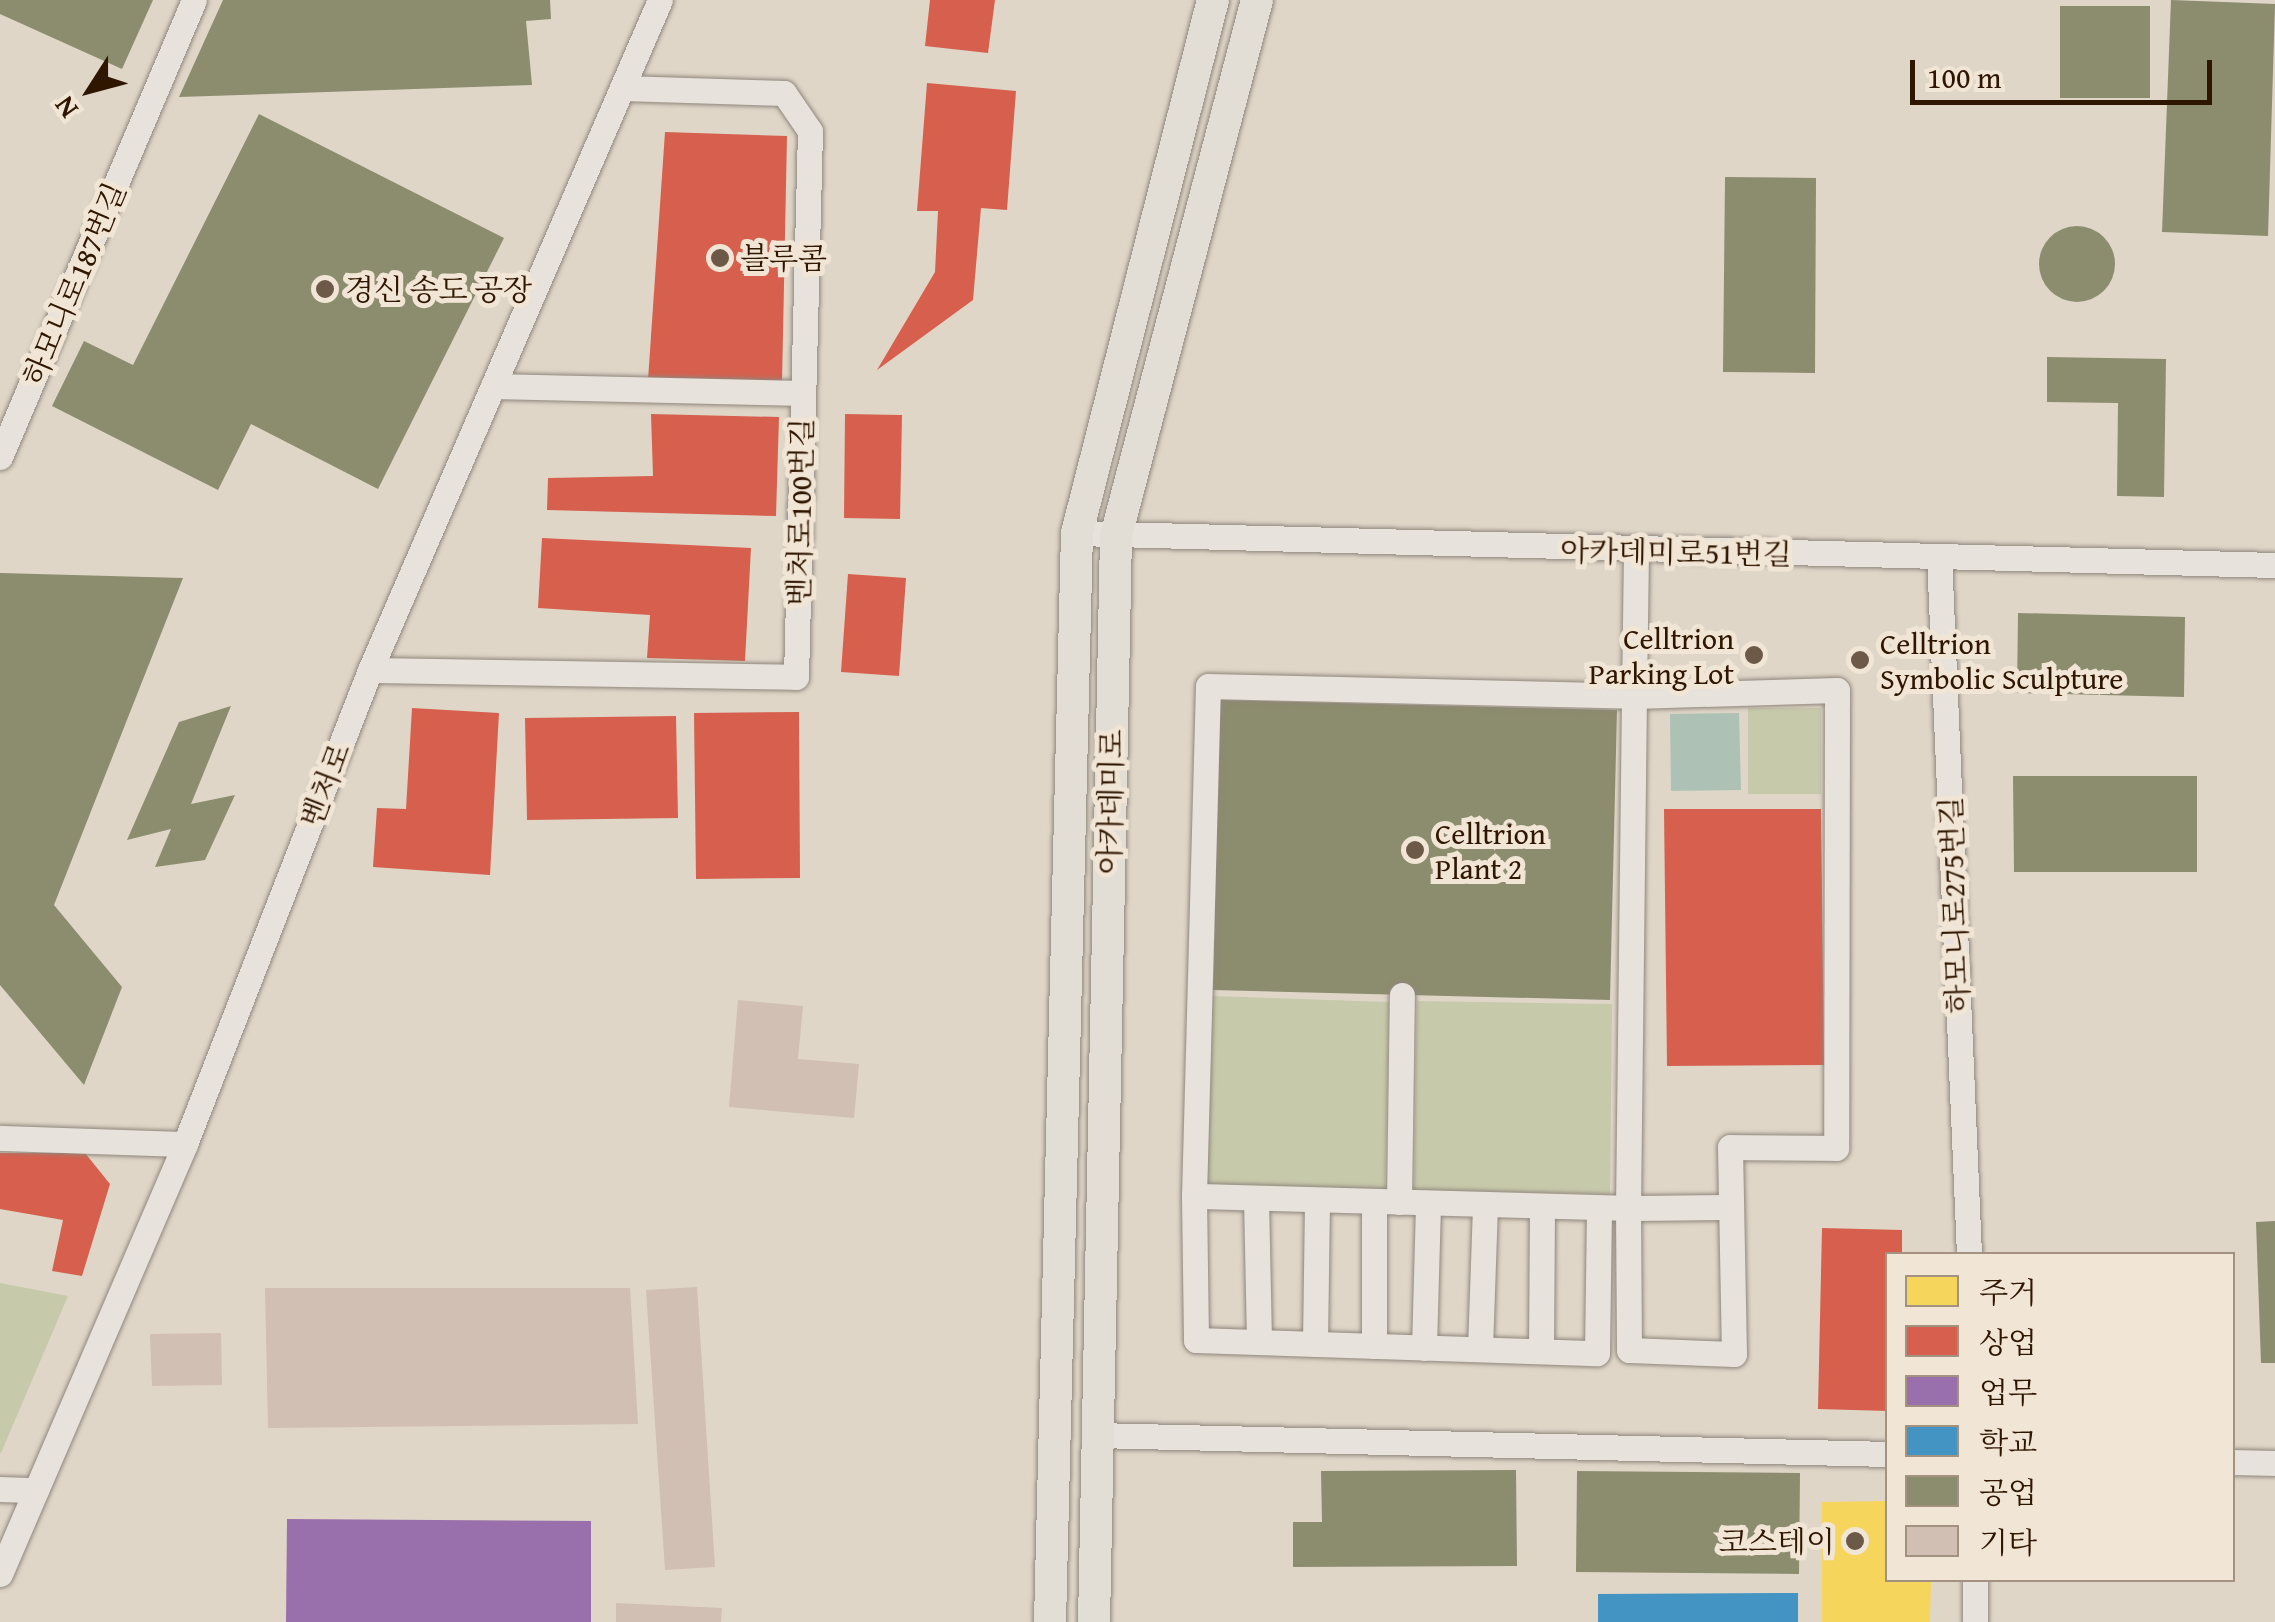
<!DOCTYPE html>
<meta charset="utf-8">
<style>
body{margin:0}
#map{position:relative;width:2275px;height:1622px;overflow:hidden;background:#dfd6c8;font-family:"Gentium Book Plus","Noto Serif KR",serif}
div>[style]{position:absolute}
.green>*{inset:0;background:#c7c9ab}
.water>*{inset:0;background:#adc2b5}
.homes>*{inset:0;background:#f6d55c}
.shops>*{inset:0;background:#d6604d}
.offices>*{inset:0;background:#9970ab}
.schools>*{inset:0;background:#4393c3}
.industry>*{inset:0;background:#8c8c6e}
.round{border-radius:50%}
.building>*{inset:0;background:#d0bfb2}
.roads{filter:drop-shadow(0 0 2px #90877d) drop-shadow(0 0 2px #90877d)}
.minor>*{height:25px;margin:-12.5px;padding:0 12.5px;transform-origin:12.5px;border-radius:12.5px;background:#e7e2db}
.major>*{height:32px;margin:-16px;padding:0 16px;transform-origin:16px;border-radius:16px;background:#e2ddd5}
.dots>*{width:28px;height:28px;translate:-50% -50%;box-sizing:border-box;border:5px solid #f1e5d5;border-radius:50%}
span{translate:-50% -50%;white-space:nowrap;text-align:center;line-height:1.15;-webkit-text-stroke:10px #f1e5d5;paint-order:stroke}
.poi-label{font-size:30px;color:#2f1601}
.left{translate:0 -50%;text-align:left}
.right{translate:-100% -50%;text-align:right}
.street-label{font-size:30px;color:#2f1601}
.legend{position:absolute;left:1885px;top:1252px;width:350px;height:330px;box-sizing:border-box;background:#f1e5d5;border:2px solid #a39280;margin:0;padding:12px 18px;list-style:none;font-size:30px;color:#2f1601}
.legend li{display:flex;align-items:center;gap:20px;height:50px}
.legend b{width:50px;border:2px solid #a39280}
.north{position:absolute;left:40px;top:40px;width:100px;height:100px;-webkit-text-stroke:8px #f1e5d5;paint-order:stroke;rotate:234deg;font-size:28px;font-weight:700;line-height:40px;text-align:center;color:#2f1601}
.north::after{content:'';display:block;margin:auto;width:35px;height:45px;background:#2f1601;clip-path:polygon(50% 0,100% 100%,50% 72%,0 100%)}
.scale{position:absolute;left:1910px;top:60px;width:302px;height:45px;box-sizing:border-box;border:5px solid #2f1601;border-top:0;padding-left:12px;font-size:30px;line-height:35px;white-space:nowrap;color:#2f1601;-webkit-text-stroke:8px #f1e5d5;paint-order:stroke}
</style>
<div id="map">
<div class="green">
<div style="clip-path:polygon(1748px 708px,1821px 708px,1821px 794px,1748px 794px)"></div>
<div style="clip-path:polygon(1212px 996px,1389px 1002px,1385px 1189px,1207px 1184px)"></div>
<div style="clip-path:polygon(1417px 1001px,1612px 1004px,1610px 1194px,1414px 1190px)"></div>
<div style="clip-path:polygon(0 1283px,68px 1296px,1px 1453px,0 1453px)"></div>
</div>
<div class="water">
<div style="clip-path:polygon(1739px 713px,1741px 790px,1671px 791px,1670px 714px)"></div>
</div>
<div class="homes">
<div style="clip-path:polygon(1888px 1501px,1888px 1580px,1931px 1580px,1930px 1622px,1822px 1622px,1822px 1502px)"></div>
</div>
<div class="shops">
<div style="clip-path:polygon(930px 0,995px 0,988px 53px,925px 46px)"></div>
<div style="clip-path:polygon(927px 83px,1016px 91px,1007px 210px,981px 208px,973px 300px,877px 370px,935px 272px,938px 211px,917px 211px)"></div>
<div style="clip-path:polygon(665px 132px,787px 136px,782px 383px,648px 380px)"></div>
<div style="clip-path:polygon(651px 414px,779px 417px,776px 516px,547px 510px,548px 478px,653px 476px)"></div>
<div style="clip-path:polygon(845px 414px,902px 415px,900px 519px,844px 518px)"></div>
<div style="clip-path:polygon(542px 538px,751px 548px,745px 661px,647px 658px,650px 615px,538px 608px)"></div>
<div style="clip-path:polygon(848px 574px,906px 578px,899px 676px,841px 672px)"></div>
<div style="clip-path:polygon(412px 708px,499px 713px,490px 875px,373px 867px,377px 808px,406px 809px)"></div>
<div style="clip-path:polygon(799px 712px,800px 878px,696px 879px,694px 713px)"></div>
<div style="clip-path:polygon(676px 716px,678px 818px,527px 820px,525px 718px)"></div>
<div style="clip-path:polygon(1664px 809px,1821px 809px,1824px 1065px,1667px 1066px)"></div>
<div style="clip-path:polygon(0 1153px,85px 1153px,110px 1184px,82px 1276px,52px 1271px,63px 1220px,0 1209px)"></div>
<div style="clip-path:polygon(1822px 1228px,1902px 1230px,1902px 1254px,1888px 1254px,1888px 1411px,1818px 1409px)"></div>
</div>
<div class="offices">
<div style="clip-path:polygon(287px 1519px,591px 1521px,591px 1622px,286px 1622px)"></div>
</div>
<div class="schools">
<div style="clip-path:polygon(1798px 1593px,1798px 1622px,1598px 1622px,1598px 1594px)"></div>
</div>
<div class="industry">
<div style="clip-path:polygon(0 0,153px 0,122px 69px,0 14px)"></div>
<div style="clip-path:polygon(223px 0,550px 0,551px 19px,526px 21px,532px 85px,179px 97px)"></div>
<div style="clip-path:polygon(2171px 0,2275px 4px,2268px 236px,2162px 232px)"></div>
<div style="clip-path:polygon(2060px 6px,2150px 6px,2150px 98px,2060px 98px)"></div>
<div style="clip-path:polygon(259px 114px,504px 238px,378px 489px,251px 424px,218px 490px,52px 406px,84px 341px,133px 365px)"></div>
<div style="clip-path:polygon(1725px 177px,1816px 178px,1815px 373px,1723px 372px)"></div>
<div class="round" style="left:2039px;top:226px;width:76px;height:76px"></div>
<div style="clip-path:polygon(2047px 357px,2166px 359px,2164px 497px,2117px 496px,2118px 403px,2047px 402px)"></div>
<div style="clip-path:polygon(0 573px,183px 578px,54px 905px,122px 987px,84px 1085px,0 985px)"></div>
<div style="clip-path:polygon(2018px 613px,2185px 617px,2184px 697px,2017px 693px)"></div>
<div style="clip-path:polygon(1220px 700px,1617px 710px,1610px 1000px,1213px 990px)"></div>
<div style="clip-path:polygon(231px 706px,191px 804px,235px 795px,205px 860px,155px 867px,171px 829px,127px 840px,179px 722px)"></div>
<div style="clip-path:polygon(2013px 776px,2197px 776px,2197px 872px,2014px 872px)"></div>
<div style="clip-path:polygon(2275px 1221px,2275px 1363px,2261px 1363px,2256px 1222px)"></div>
<div style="clip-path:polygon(1516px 1470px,1517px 1566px,1293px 1567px,1293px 1522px,1322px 1522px,1321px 1471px)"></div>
<div style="clip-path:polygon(1577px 1471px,1800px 1473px,1799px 1574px,1576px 1572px)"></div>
</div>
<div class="building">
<div style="clip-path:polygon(738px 1000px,803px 1006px,798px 1059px,859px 1064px,854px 1118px,729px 1107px)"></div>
<div style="clip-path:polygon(697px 1287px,715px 1567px,665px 1570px,646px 1290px)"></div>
<div style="clip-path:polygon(265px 1288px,630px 1288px,638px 1424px,268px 1428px)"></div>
<div style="clip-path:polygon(221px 1333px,222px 1385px,152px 1386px,150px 1334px)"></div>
<div style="clip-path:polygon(616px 1603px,722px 1608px,721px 1622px,616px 1622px)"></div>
</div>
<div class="roads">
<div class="minor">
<div style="left:493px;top:386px;width:310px;rotate:1.3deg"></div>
<div style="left:0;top:457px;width:496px;rotate:-67deg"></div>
<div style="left:1077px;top:533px;width:1198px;rotate:1.53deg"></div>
<div style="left:1636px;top:551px;width:145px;rotate:90.8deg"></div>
<div style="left:1634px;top:696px;width:512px;rotate:90.67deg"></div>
<div style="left:1628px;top:1208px;width:434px;rotate:-178.4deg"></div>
<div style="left:1194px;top:1196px;width:510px;rotate:-88.43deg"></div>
<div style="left:1208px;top:686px;width:426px;rotate:1.3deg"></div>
<div style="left:1634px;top:696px;width:203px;rotate:-1.7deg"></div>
<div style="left:1837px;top:690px;width:458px;rotate:90.1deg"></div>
<div style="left:1836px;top:1148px;width:106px;rotate:-179.5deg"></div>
<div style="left:1730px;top:1147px;width:207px;rotate:88.9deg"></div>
<div style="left:1734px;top:1354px;width:105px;rotate:-177.8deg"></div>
<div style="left:1629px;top:1350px;width:142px;rotate:-90.4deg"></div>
<div style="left:1628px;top:1208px;width:103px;rotate:-0.6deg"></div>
<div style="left:1939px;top:556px;width:699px;rotate:87.54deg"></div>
<div style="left:370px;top:670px;width:426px;rotate:0.9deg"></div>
<div style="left:796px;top:677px;width:546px;rotate:-88.53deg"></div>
<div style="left:810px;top:131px;width:46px;rotate:-124.4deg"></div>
<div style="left:784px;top:93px;width:162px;rotate:-178.2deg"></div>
<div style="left:0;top:1138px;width:185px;rotate:1.9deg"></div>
<div style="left:1194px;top:1196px;width:144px;rotate:89.2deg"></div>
<div style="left:1196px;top:1340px;width:401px;rotate:1.9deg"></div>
<div style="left:1597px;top:1353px;width:145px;rotate:-89.2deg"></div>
<div style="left:1256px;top:1198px;width:144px;rotate:88.8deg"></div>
<div style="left:1399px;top:1202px;width:207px;rotate:-89.2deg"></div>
<div style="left:1315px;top:1344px;width:144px;rotate:-89.2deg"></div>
<div style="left:1374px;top:1346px;width:145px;rotate:-90deg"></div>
<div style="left:1424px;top:1348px;width:145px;rotate:-88.4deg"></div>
<div style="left:1480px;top:1349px;width:145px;rotate:-88deg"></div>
<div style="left:1541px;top:1351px;width:145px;rotate:-89.6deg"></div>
<div style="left:1095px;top:1435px;width:793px;rotate:1.37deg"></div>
<div style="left:2232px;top:1462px;width:43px;rotate:1.3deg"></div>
<div style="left:0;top:1489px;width:36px;rotate:2deg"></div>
<div style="left:0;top:1574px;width:468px;rotate:-66.7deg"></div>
<div style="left:185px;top:1144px;width:509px;rotate:-68.68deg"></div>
<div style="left:370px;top:670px;width:730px;rotate:-66.6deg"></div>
<div style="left:1975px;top:1622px;width:42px;rotate:-90deg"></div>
</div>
<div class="major">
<div style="left:1050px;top:1622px;width:1089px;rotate:-88.58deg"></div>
<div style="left:1077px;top:533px;width:550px;rotate:-75.69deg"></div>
<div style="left:1094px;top:1622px;width:1086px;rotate:-88.84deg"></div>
<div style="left:1116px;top:536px;width:554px;rotate:-75.26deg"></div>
</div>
</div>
<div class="dots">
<div style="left:720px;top:258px;background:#6d5947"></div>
<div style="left:325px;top:289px;background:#6d5947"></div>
<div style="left:1754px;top:655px;background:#6d5947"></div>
<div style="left:1860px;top:660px;background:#6d5947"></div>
<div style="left:1415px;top:850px;background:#6d5947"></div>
<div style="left:1855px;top:1541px;background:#6d5947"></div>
</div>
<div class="poi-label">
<span class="left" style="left:740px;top:258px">블루콤</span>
<span class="left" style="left:345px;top:289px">경신 송도 공장</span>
<span class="right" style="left:1734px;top:655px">Celltrion<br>Parking Lot</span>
<span class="left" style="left:1880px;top:660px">Celltrion<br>Symbolic Sculpture</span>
<span class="left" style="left:1435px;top:850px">Celltrion<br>Plant 2</span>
<span class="right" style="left:1835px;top:1541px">코스테이</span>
</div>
<div class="street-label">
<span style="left:74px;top:284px;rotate:-67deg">하모니로187번길</span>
<span style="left:800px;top:512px;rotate:-89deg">벤처로100번길</span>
<span style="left:1676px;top:552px;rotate:1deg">아카데미로51번길</span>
<span style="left:325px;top:785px;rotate:-69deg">벤처로</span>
<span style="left:1110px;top:802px;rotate:-89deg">아카데미로</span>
<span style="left:1954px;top:905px;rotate:-92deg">하모니로275번길</span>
</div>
<ul class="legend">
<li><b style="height:28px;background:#f6d55c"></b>주거</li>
<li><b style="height:28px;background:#d6604d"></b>상업</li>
<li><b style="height:28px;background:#9970ab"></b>업무</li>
<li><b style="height:28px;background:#4393c3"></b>학교</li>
<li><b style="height:28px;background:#8c8c6e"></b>공업</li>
<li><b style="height:28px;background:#d0bfb2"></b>기타</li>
</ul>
<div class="north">N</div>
<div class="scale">100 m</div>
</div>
